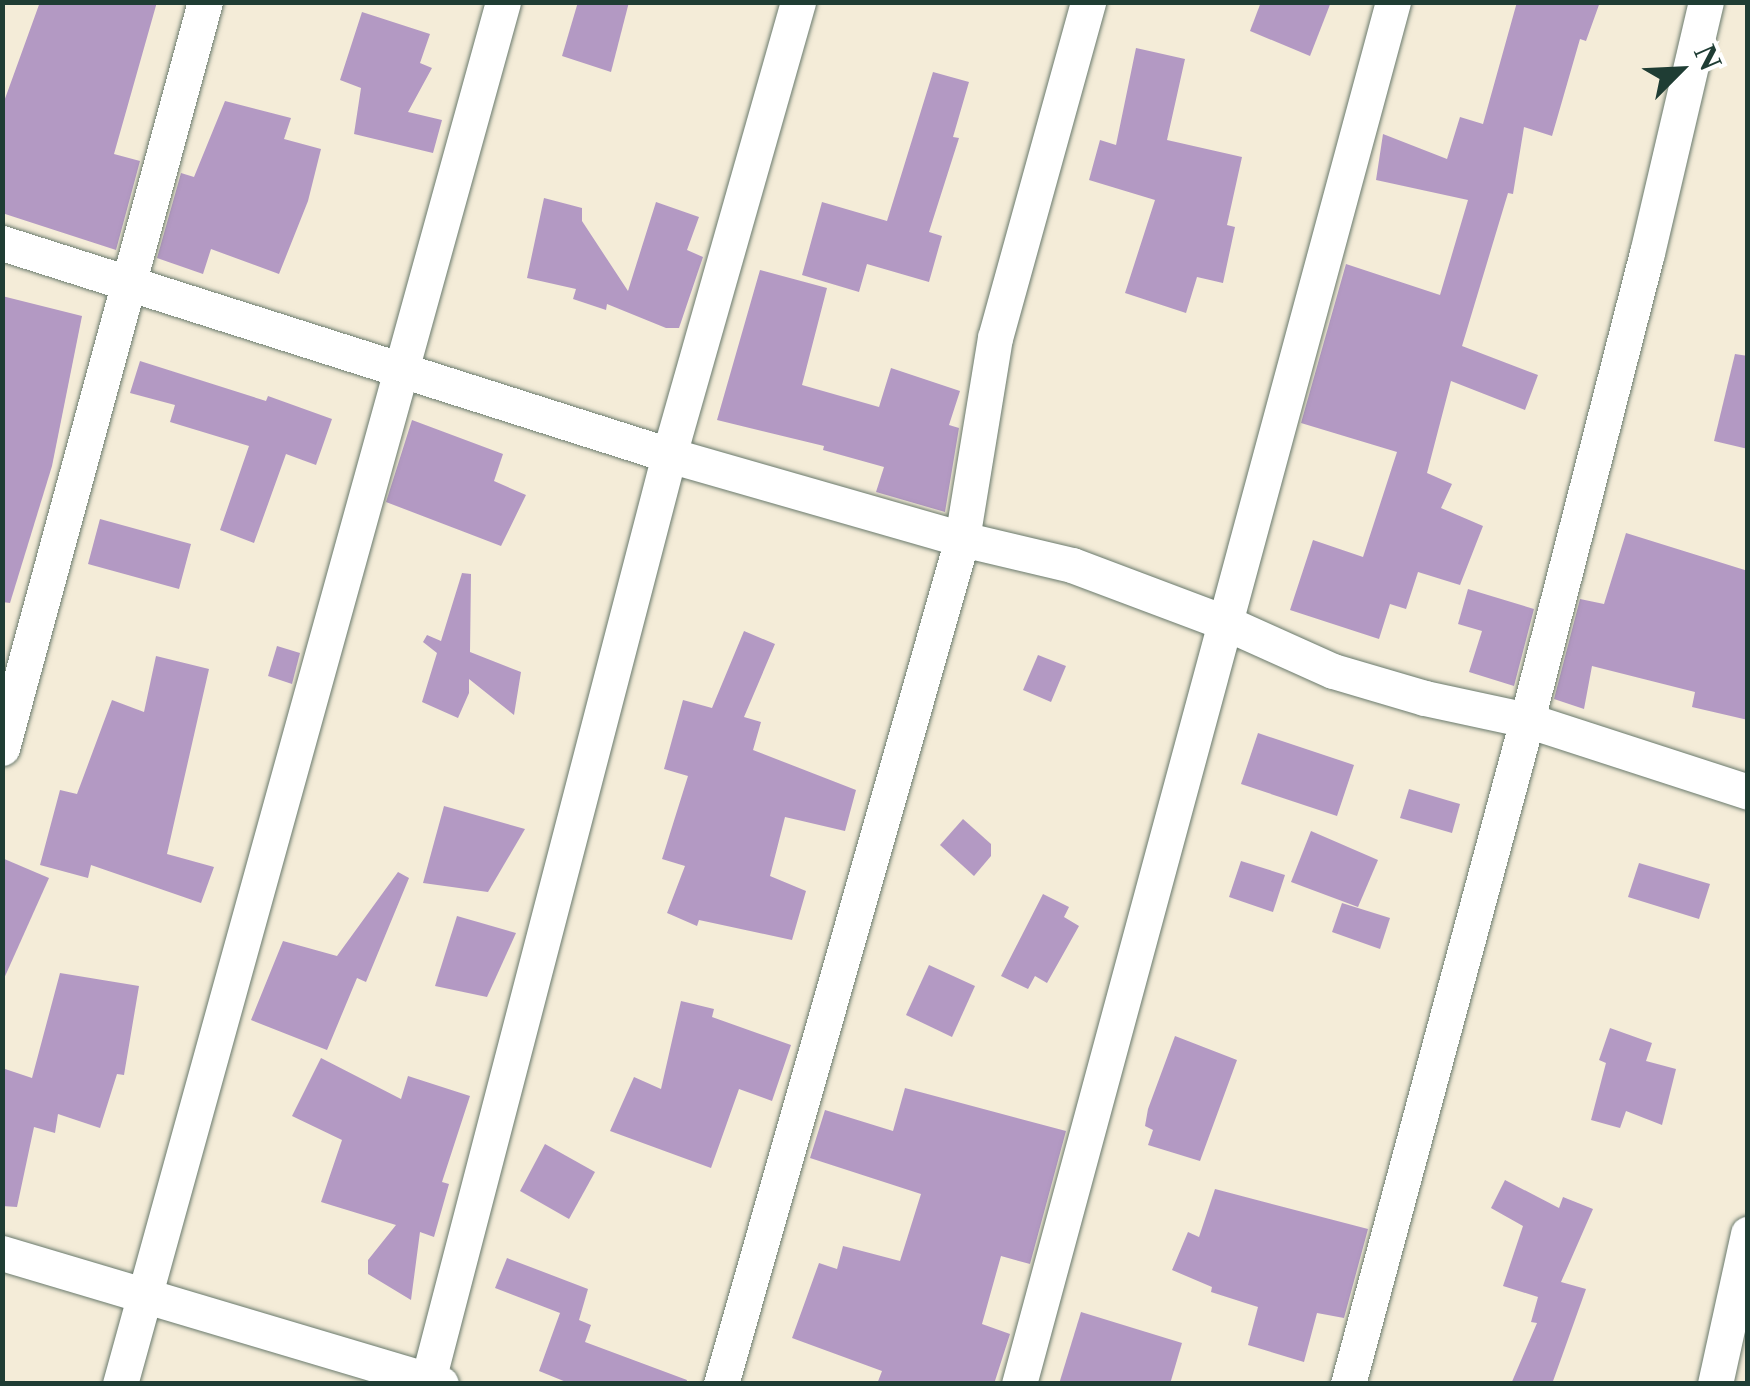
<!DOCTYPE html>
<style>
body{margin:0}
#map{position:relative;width:1750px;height:1386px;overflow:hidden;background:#f4ecd8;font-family:"Libre Caslon Text",serif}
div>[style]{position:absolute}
.building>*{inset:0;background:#b399c3}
.roads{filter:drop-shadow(0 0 2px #6a7a6d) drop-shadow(0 0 2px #6a7a6d)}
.street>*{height:35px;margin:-17.5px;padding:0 17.5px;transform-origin:17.5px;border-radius:17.5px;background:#fff}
span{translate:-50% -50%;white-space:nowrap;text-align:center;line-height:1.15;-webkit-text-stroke:8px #fff;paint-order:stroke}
.frame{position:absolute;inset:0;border:5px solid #1f3d34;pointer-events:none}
.north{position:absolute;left:1630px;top:20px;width:100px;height:100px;-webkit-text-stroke:8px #fff;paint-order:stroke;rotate:66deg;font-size:28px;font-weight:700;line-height:40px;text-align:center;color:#1f3d34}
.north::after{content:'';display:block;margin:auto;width:35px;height:45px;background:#1f3d34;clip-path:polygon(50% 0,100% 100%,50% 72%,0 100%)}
</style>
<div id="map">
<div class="building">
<div style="clip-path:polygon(40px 2px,157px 2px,114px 154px,140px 161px,116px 250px,2px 213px,2px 107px)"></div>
<div style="clip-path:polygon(578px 2px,629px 2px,611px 72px,562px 56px)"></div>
<div style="clip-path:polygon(1261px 2px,1331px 2px,1310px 56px,1250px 31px)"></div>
<div style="clip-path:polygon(1517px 2px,1600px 2px,1586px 41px,1580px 39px,1552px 136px,1524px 127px,1513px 194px,1508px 193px,1462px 346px,1538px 375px,1525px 410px,1451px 381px,1427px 473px,1452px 484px,1441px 508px,1483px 526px,1460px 585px,1418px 572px,1406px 609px,1390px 604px,1379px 639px,1290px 610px,1313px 540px,1363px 557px,1397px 452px,1301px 423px,1346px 264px,1440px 295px,1468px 200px,1376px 180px,1383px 134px,1447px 159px,1460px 117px,1483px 124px)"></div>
<div style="clip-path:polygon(362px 12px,430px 34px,420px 63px,432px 68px,408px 112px,442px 120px,433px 153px,354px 134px,361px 88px,340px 80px)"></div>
<div style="clip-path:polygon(1136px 48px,1185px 59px,1167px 140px,1242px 157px,1227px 225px,1235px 227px,1223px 283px,1197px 277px,1186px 313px,1125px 293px,1155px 200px,1089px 180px,1100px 140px,1116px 145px)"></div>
<div style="clip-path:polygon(933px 72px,969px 82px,953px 137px,959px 138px,929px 232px,942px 236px,929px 282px,867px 264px,859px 292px,802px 275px,822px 202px,887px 221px)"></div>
<div style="clip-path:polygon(225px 101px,291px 118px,284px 139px,321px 149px,308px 201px,279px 274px,211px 249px,203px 274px,157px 258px,181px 173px,194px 177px)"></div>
<div style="clip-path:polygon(544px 198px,582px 208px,582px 221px,628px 291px,656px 202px,699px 217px,687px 250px,703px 257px,679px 328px,666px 328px,607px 304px,606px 310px,573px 299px,576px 289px,527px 278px)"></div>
<div style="clip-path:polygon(760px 270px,827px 288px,802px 385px,879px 407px,891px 368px,960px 391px,949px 425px,959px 428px,945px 512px,876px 492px,884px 467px,823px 450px,824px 446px,717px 420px)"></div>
<div style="clip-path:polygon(2px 296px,82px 316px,52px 466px,10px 603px,2px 602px)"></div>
<div style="clip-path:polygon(1735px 354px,1748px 356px,1748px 449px,1714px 441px)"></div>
<div style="clip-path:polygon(140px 361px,266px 401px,268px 396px,332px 419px,316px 465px,286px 454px,254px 543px,220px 530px,249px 446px,170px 422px,175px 405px,130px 393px)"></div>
<div style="clip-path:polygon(412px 420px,503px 454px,494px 481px,526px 495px,501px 546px,386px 502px)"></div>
<div style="clip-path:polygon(100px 519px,191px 544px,179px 589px,88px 564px)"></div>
<div style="clip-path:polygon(1626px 533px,1748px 571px,1748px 720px,1692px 707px,1695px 692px,1592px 666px,1584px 709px,1554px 699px,1580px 599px,1604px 604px)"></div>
<div style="clip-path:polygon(462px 573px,471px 574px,470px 652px,521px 672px,514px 715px,469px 679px,469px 693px,458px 718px,422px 702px,437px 653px,423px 642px,427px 635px,441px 641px)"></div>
<div style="clip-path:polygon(1468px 589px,1534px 609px,1514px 686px,1469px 672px,1482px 631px,1458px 624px)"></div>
<div style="clip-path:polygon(744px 631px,775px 644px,744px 717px,761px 722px,753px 750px,856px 790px,845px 831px,785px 817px,770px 876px,806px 891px,792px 940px,699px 920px,697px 926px,667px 913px,685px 866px,662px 859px,688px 776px,664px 769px,683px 700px,712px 708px)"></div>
<div style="clip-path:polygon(277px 646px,300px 653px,292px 684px,268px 676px)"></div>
<div style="clip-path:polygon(1038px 655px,1066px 666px,1051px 702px,1023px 690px)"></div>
<div style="clip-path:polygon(156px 656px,209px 669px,167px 854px,214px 867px,201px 903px,91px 865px,88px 878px,40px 865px,60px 790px,77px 794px,112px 700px,144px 712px)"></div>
<div style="clip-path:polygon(1258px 733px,1354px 765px,1337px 816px,1241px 784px)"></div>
<div style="clip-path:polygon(1409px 789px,1460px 804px,1452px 833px,1400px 818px)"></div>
<div style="clip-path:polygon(444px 806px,525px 829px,488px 892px,423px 883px)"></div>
<div style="clip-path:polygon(963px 819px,991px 844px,991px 856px,974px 876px,940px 845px)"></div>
<div style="clip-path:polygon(1311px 831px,1378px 860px,1358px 907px,1291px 882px)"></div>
<div style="clip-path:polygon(2px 858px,49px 878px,2px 983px)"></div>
<div style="clip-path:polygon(1241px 861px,1285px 875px,1273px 912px,1229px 897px)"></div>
<div style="clip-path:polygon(1639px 863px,1710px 884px,1699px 919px,1628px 897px)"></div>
<div style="clip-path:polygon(398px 872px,409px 878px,366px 982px,357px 978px,327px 1050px,251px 1020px,283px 941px,337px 956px)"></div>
<div style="clip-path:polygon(1043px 894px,1069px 907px,1064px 917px,1079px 926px,1047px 983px,1035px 976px,1028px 989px,1001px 976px)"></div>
<div style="clip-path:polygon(1342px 903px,1390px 918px,1380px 949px,1332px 932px)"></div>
<div style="clip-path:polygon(457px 916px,516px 933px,487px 997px,435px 986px)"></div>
<div style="clip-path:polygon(929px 965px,975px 986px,952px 1037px,906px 1015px)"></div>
<div style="clip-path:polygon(60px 973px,139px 986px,124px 1075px,117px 1074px,100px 1128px,58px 1114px,55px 1133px,34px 1127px,17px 1207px,2px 1206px,2px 1068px,32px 1078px)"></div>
<div style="clip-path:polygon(681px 1001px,714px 1009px,712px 1017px,791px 1045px,772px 1101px,739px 1089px,711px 1168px,610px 1131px,634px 1077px,661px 1089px)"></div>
<div style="clip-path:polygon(1610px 1028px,1652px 1043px,1646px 1061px,1676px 1069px,1662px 1125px,1626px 1111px,1620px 1128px,1591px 1120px,1606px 1063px,1599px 1060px)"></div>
<div style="clip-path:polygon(1175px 1036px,1237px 1060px,1200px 1161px,1148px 1145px,1153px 1130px,1145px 1126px,1148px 1109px)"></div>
<div style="clip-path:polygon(321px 1058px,401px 1099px,408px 1076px,470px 1096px,442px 1182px,449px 1184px,434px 1237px,420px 1232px,411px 1300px,368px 1274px,368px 1260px,396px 1225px,321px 1202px,342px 1140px,292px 1116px)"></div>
<div style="clip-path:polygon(905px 1088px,1066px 1131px,1030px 1264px,1001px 1256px,982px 1324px,1010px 1334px,994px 1384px,877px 1384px,882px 1371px,792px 1338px,819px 1263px,837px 1269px,843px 1246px,900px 1261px,921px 1194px,810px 1158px,825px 1110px,893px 1131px)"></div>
<div style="clip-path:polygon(545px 1144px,595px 1172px,569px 1219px,520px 1191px)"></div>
<div style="clip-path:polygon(1505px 1180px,1559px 1208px,1563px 1197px,1593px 1209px,1561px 1282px,1586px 1289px,1552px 1384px,1511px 1384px,1537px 1323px,1531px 1322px,1538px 1297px,1503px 1286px,1523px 1226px,1491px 1208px)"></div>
<div style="clip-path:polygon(1215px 1189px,1368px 1229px,1344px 1318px,1317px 1313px,1304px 1362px,1248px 1345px,1258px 1307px,1211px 1292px,1212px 1287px,1172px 1270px,1188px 1232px,1199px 1237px)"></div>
<div style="clip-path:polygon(507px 1258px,588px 1289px,579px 1320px,591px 1325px,585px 1342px,687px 1380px,686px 1384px,571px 1384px,539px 1371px,560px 1313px,495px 1288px)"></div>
<div style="clip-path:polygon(1081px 1312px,1182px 1343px,1170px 1384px,1059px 1384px)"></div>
</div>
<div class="roads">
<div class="street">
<div style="left:2px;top:243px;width:700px;rotate:17.63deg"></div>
<div style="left:669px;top:455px;width:305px;rotate:16deg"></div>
<div style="left:962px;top:539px;width:113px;rotate:13.3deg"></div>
<div style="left:1072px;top:565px;width:165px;rotate:20.6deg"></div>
<div style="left:1226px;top:623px;width:117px;rotate:24.2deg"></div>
<div style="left:1333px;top:671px;width:96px;rotate:16.4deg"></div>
<div style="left:1425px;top:698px;width:104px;rotate:12.2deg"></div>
<div style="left:1527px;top:720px;width:232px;rotate:18deg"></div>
<div style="left:2px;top:748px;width:773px;rotate:-74.78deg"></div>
<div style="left:2px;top:1253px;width:458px;rotate:16.6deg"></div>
<div style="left:120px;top:1384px;width:1434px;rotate:-74.51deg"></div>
<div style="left:427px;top:1384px;width:960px;rotate:-75.4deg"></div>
<div style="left:669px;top:455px;width:471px;rotate:-74.1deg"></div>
<div style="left:721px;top:1384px;width:879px;rotate:-74.08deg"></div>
<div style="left:962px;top:539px;width:204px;rotate:-80.7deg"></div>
<div style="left:995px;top:338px;width:349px;rotate:-74.5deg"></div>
<div style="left:1019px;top:1384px;width:1432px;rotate:-74.86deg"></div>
<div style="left:1348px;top:1384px;width:688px;rotate:-74.91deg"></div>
<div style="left:1527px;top:720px;width:482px;rotate:-75.6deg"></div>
<div style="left:1647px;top:253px;width:258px;rotate:-76.8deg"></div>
<div style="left:1715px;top:1384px;width:154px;rotate:-77.6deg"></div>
</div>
</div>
<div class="frame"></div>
<div class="north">N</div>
</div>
